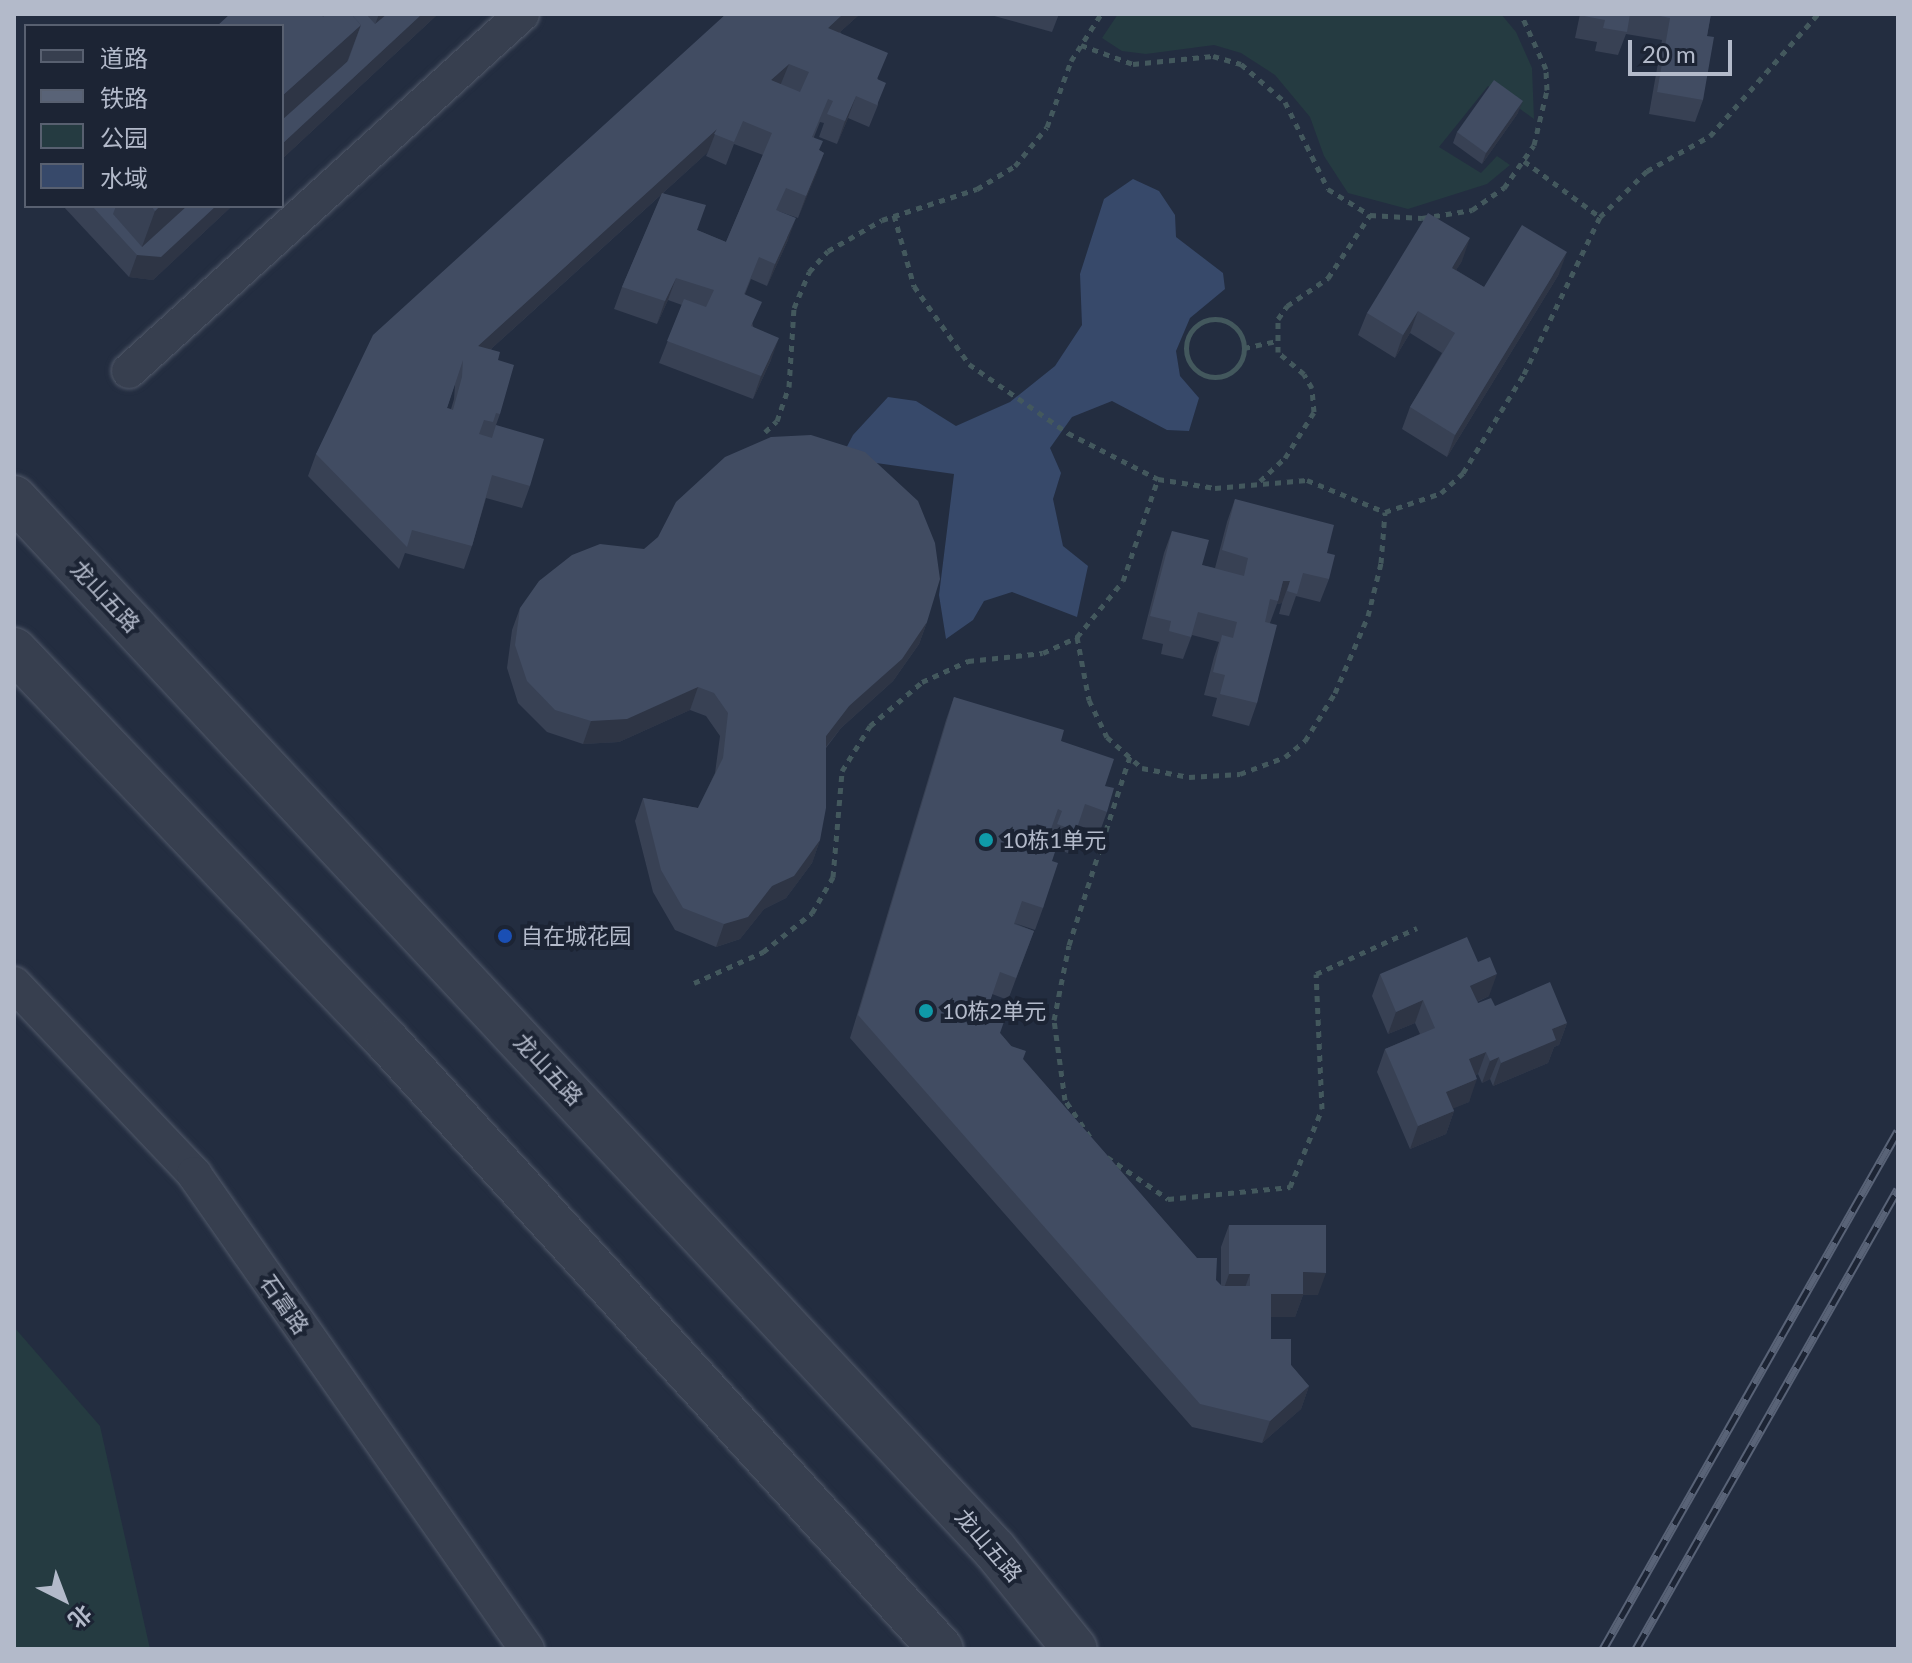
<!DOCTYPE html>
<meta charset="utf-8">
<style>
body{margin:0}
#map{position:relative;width:1912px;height:1663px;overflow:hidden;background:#232d40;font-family:Lato,"Noto Sans SC",sans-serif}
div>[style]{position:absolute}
.green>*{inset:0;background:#253b41}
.water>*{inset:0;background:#37496a}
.path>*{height:5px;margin-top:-2.5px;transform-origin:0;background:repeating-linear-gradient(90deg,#43585d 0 6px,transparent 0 12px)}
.path>.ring{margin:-2.5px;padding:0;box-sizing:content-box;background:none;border:5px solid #43585d;border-radius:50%}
.roads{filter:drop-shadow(0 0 2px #525a6a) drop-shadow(0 0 2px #525a6a)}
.minor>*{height:34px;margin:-17px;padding:0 17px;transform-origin:17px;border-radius:17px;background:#373f4f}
.tertiary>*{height:44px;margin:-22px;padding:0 22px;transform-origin:22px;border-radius:22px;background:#373f4f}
.rail>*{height:9px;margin-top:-4.5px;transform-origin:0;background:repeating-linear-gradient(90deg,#1c2434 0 18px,#596377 0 36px);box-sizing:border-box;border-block:2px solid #596377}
.wall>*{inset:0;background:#384154}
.shaded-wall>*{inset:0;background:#2e3545}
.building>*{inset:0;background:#414c62}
.dots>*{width:22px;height:22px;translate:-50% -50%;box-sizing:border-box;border:4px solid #1c2434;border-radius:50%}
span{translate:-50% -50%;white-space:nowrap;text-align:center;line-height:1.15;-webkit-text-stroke:8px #1c2434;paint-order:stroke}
.street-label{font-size:22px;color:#b3baca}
.poi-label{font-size:22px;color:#b3baca}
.left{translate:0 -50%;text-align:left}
.frame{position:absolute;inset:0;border:16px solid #b3baca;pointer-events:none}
.legend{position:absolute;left:24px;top:24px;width:260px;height:184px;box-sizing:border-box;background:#1c2434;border:2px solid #586070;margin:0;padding:10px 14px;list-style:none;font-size:24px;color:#b3baca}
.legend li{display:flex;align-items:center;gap:16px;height:40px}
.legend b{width:40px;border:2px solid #586070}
.north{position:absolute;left:24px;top:1559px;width:80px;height:80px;-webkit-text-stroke:6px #1c2434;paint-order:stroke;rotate:138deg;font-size:22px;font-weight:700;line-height:32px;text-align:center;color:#b3baca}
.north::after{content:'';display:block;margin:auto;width:28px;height:36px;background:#b3baca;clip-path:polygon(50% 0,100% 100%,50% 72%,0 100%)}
.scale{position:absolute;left:1628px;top:40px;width:104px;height:36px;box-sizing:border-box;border:4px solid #b3baca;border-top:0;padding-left:10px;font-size:24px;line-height:28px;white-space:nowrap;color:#b3baca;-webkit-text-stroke:6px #1c2434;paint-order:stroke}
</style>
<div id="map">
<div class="green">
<div style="clip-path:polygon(1118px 14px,1501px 14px,1516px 32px,1532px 68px,1534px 119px,1488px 86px,1439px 147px,1481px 173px,1497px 156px,1510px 165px,1487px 184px,1408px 209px,1348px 193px,1324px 156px,1310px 117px,1275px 75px,1241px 53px,1214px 45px,1146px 54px,1122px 51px,1102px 38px)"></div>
<div style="clip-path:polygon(14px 1327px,100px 1426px,150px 1649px,14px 1649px)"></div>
</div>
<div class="water">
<div style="clip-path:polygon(1133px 179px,1159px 191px,1175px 215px,1176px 237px,1223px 273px,1225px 289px,1190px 318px,1176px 351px,1180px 376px,1199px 398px,1189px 431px,1167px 430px,1112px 401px,1072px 417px,1050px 448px,1061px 473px,1053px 499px,1063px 546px,1088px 566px,1077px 617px,1012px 592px,984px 601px,973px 620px,946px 639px,939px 595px,954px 474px,841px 458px,853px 435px,888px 397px,916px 401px,956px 426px,1010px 402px,1055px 366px,1082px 325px,1080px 274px,1104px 199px)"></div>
</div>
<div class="path">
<div style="left:1081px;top:45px;width:55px;rotate:20.1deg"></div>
<div style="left:1133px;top:64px;width:80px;rotate:-5.7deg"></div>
<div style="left:1213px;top:56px;width:29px;rotate:16deg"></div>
<div style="left:1241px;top:64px;width:58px;rotate:40.8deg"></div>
<div style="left:1285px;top:102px;width:97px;rotate:63.7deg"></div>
<div style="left:1328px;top:189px;width:49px;rotate:31.8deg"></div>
<div style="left:1370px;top:215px;width:52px;rotate:3.3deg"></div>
<div style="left:1422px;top:218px;width:51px;rotate:-9.1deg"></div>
<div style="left:1472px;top:210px;width:39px;rotate:-35deg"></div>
<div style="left:1504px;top:188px;width:52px;rotate:-55.1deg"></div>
<div style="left:1534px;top:145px;width:57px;rotate:-76.7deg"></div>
<div style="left:1547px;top:90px;width:21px;rotate:-93deg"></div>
<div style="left:1546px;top:69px;width:60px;rotate:-114.4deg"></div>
<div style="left:1524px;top:161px;width:94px;rotate:36.4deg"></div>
<div style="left:894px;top:215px;width:74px;rotate:74.3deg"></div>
<div style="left:914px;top:286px;width:95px;rotate:54.8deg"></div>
<div style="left:969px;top:364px;width:121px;rotate:34.9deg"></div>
<div style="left:1068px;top:433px;width:101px;rotate:27.1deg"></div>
<div style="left:1158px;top:479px;width:58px;rotate:9deg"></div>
<div style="left:1215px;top:488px;width:92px;rotate:-5deg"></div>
<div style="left:1307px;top:480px;width:84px;rotate:22.3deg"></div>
<div style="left:1385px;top:512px;width:59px;rotate:-18.7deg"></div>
<div style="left:1441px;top:493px;width:30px;rotate:-42deg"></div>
<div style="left:1463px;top:473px;width:116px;rotate:-58.4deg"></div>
<div style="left:1524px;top:374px;width:174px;rotate:-64.2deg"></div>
<div style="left:1600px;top:217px;width:66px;rotate:-44.4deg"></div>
<div style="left:1647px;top:171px;width:72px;rotate:-29.1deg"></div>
<div style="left:1710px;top:136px;width:163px;rotate:-48.5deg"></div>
<div class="ring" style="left:1186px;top:319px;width:53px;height:53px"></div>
<div style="left:1244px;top:348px;width:33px;rotate:-12deg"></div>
<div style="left:765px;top:432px;width:16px;rotate:-43deg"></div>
<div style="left:777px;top:421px;width:36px;rotate:-71deg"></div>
<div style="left:789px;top:387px;width:79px;rotate:-86.4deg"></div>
<div style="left:794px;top:308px;width:39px;rotate:-67deg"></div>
<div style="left:809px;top:272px;width:28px;rotate:-48deg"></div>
<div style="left:828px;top:251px;width:62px;rotate:-29.9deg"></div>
<div style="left:882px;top:220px;width:100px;rotate:-18.1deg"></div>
<div style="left:977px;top:189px;width:44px;rotate:-31.2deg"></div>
<div style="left:1015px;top:166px;width:50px;rotate:-50.6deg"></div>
<div style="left:1047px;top:127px;width:70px;rotate:-70deg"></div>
<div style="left:1071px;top:61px;width:56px;rotate:-57.4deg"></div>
<div style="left:1260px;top:481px;width:34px;rotate:-43deg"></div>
<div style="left:1285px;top:458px;width:54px;rotate:-57.8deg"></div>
<div style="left:1314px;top:412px;width:24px;rotate:-95deg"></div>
<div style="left:1312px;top:388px;width:16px;rotate:-120deg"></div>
<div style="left:1304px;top:374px;width:34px;rotate:-140deg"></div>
<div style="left:1278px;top:352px;width:33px;rotate:-90deg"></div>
<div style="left:1278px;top:319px;width:16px;rotate:-55deg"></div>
<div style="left:1287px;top:306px;width:50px;rotate:-34.3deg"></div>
<div style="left:1328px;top:278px;width:76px;rotate:-56.3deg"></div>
<div style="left:1077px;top:637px;width:64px;rotate:79.2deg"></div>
<div style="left:1089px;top:700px;width:41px;rotate:64.1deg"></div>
<div style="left:1107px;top:737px;width:47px;rotate:41.5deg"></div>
<div style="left:1142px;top:768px;width:48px;rotate:10.8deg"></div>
<div style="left:1189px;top:777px;width:51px;rotate:-3.4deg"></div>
<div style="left:1240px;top:774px;width:48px;rotate:-20.7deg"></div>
<div style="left:1285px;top:757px;width:26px;rotate:-39deg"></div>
<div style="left:1305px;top:741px;width:57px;rotate:-58deg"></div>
<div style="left:1335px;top:693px;width:84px;rotate:-66.8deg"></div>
<div style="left:1368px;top:616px;width:55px;rotate:-76.2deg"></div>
<div style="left:1381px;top:563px;width:51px;rotate:-85.5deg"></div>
<div style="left:694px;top:983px;width:76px;rotate:-24.2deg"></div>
<div style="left:763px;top:952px;width:63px;rotate:-38.5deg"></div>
<div style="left:812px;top:913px;width:42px;rotate:-59.7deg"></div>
<div style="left:833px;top:877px;width:106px;rotate:-85.1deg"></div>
<div style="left:842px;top:771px;width:53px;rotate:-58.1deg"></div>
<div style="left:870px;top:726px;width:68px;rotate:-40.2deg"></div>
<div style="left:922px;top:682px;width:51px;rotate:-24.5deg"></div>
<div style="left:968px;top:661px;width:75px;rotate:-6.1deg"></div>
<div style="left:1043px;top:653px;width:38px;rotate:-25deg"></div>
<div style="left:1077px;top:637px;width:72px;rotate:-50.6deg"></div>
<div style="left:1123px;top:581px;width:108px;rotate:-71.1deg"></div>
<div style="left:1090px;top:1137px;width:45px;rotate:-124deg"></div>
<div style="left:1065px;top:1100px;width:81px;rotate:-97.8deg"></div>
<div style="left:1054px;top:1020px;width:76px;rotate:-78.7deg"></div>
<div style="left:1069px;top:945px;width:199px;rotate:-72.1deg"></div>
<div style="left:1107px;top:1157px;width:74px;rotate:34.5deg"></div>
<div style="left:1168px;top:1199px;width:123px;rotate:-5.6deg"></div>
<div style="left:1290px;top:1187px;width:84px;rotate:-67.7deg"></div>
<div style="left:1322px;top:1109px;width:135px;rotate:-92.5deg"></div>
<div style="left:1316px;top:974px;width:111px;rotate:-24.5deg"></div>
</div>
<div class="roads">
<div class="minor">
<div style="left:129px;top:371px;width:531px;rotate:-42.25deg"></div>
<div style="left:14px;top:984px;width:262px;rotate:46.5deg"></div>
<div style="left:194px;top:1174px;width:580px;rotate:54.97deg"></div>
</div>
<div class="tertiary">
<div style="left:14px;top:498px;width:1438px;rotate:47deg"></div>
<div style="left:995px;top:1550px;width:127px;rotate:51.1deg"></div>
<div style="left:14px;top:650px;width:542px;rotate:46.35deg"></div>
<div style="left:388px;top:1042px;width:821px;rotate:47.67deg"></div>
</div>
</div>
<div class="rail">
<div style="left:1603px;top:1649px;width:596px;rotate:-60.34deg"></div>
<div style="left:1636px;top:1649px;width:529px;rotate:-60.34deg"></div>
</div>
<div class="wall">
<div style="clip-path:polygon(230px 14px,438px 14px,282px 159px,282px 26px)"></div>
<div style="clip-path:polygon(evenodd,726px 14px,860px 14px,840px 32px,878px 79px,878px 105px,869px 127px,848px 118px,837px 144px,819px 137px,824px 123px,820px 122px,814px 137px,819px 150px,824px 153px,798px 218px,778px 211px,788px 240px,767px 286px,751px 279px,745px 294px,753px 326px,771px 360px,753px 399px,659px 363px,682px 305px,668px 300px,657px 324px,614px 309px,622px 287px,662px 194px,491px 349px,498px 360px,500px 414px,496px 425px,530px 486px,522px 508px,486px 498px,472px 546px,464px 569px,405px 553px,399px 569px,308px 476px,316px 454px,726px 14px,734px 144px,763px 155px,726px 242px,697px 230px,663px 193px,708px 152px,706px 156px,726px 165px,734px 144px,726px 14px,455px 384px,454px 399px,451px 409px,447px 408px,455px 384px)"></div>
<div style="clip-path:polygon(987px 14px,1059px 14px,1052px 32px)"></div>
<div style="clip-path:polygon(1580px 14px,1711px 14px,1707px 36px,1703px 100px,1695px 122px,1649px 114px,1662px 40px,1626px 34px,1618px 55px,1595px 51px,1597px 42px,1575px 38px)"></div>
<div style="clip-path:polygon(1518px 113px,1482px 164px,1453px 143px,1457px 132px)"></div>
<div style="clip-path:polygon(63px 206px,232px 206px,153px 280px,129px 277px)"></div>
<div style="clip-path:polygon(1462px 261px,1456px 270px,1484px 287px,1559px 274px,1447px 457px,1402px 429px,1410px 407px,1442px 353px,1410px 333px,1395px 358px,1358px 335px,1367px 313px)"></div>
<div style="clip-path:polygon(1235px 499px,1327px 553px,1329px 579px,1320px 602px,1296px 596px,1289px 616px,1279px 614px,1282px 603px,1277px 604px,1270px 623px,1257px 703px,1249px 726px,1212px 716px,1217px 698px,1204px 695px,1214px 657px,1219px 642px,1192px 635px,1183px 659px,1161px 654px,1163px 644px,1142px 639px,1164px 553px,1172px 531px,1202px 565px,1215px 568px,1227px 522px)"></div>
<div style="clip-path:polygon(520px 608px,927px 622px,919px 644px,893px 681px,841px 728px,826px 748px,820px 840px,812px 863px,786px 898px,764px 909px,740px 939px,716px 947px,675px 930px,653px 892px,635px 821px,643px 798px,698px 808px,715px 773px,720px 736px,706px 716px,690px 710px,619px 742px,583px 744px,547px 732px,518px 703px,507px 668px,512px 630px)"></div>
<div style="clip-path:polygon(954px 697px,1061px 741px,1105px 786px,1107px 812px,1099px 834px,1078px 827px,1068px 853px,1049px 847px,1054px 833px,1050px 832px,1044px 849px,1052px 861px,1043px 908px,1035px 930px,1014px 923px,1034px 931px,1008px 1000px,992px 994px,987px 1010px,1000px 1033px,1221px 1286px,1221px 1247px,1229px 1225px,1318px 1295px,1303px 1295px,1295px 1317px,1271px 1317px,1271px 1339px,1291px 1365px,1309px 1386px,1301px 1409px,1262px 1443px,1192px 1427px,850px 1038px,946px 720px)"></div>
<div style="clip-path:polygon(1380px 974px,1489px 996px,1477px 1002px,1478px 1003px,1567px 1023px,1559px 1045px,1554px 1047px,1548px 1063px,1493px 1086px,1490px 1079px,1482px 1083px,1478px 1074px,1476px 1075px,1469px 1102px,1453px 1108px,1454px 1111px,1446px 1134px,1410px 1149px,1377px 1072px,1385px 1049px,1420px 1034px,1415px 1023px,1388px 1034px,1372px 996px)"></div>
</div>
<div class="shaded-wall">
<div style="clip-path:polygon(379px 14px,403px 14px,367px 47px)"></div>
<div style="clip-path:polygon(422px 14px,438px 14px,282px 159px,282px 144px)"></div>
<div style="clip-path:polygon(843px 14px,860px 14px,820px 50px,828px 28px)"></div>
<div style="clip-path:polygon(361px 25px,339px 83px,282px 135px,282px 96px)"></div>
<div style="clip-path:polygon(789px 64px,780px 86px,771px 80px)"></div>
<div style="clip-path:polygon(856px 96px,848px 118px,837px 144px,845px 121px)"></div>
<div style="clip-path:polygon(1523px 101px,1518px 113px,1482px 164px,1486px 153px)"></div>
<div style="clip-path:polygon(717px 129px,708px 152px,470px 368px,478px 346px)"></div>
<div style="clip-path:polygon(824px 153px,816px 175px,798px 218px,806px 196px)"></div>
<div style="clip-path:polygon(160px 206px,232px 206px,153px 280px,129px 277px,137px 255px,139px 255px,155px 211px)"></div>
<div style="clip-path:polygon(796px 218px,788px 240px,767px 286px,775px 264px)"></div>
<div style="clip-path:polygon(1470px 238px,1462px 261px,1443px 290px,1452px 268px)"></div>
<div style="clip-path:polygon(1567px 252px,1559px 274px,1447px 457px,1455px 435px)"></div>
<div style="clip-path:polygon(676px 278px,668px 300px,657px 324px,665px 301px)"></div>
<div style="clip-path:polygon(1418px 311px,1410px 333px,1395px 358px,1403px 335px)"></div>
<div style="clip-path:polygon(779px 338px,771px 360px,753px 399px,761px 376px)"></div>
<div style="clip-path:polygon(1283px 581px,1290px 581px,1282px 603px,1277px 604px)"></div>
<div style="clip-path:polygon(927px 622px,919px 644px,893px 681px,841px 728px,817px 758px,826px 736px,849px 706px)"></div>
<div style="clip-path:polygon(698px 687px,690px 710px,619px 742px,583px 744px,591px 721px)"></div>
<div style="clip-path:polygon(820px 840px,812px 863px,786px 898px,764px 909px,740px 939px,716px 947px,724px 924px,772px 886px)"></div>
<div style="clip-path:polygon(1497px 974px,1489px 996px,1462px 1008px,1470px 986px)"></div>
<div style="clip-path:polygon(1423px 1000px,1415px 1023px,1388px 1034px,1396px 1012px)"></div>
<div style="clip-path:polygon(1567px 1023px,1559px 1045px,1554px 1047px,1548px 1063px,1493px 1086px,1501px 1063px,1552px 1029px)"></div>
<div style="clip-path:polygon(1486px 1052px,1478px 1074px,1461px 1081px,1469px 1059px)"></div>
<div style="clip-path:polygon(1499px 1057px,1490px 1079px,1482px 1083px,1490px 1061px)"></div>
<div style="clip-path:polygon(1477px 1079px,1469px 1102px,1438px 1115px,1446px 1092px)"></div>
<div style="clip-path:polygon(1454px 1111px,1446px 1134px,1410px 1149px,1418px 1126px)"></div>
<div style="clip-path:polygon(1303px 1272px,1326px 1273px,1318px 1295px,1303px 1295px,1295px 1317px,1263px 1317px,1271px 1294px)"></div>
<div style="clip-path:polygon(1229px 1274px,1250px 1274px,1242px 1296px,1221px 1297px)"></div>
<div style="clip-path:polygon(1309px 1386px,1301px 1409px,1262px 1443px,1270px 1421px)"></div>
</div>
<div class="building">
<div style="clip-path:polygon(230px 14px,321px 14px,323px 17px,326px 14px,351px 14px,361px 25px,282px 96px,282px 26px,217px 26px)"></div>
<div style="clip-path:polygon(351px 14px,366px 14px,375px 24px,387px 14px,422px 14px,282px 144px,282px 120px,348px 61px,361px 25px)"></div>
<div style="clip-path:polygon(evenodd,726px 14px,843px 14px,828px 28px,888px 53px,877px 79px,886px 83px,877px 105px,856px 96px,845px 121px,827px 114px,833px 101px,828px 99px,812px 137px,823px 141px,819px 150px,824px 153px,806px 196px,786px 188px,776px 210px,796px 218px,775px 264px,759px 257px,744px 294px,762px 302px,751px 326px,779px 338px,761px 376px,667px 341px,684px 299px,706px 307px,714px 290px,676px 278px,665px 301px,622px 287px,662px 193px,706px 205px,697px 230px,726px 242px,772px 133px,743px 121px,734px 142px,714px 134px,717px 129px,478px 346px,500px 352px,498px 360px,514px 365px,500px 414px,496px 413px,493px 422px,484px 420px,479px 434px,492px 438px,496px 425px,544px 439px,530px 486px,492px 475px,472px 546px,412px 530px,407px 547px,316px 454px,373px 335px,726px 14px,789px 64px,809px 72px,800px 92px,771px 80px,789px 64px,726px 14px,463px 360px,462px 377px,453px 410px,447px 408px,463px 360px)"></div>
<div style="clip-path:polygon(1584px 14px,1630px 14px,1627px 32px,1603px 28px,1605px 20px,1584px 16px)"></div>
<div style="clip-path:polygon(1650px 14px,1711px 14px,1707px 36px,1714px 37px,1703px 100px,1657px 92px,1670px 18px)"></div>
<div style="clip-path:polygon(1494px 80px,1523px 101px,1486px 153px,1457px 132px)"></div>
<div style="clip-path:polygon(92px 206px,116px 206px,113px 214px,142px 247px,187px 206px,216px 206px,161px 257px,137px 255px)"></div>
<div style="clip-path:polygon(151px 206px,160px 206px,155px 211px)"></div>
<div style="clip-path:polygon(1428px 213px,1470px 238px,1452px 268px,1484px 287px,1522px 225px,1567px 252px,1455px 435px,1410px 407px,1455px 333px,1418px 311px,1403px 335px,1367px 313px)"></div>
<div style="clip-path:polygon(811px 435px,865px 452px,918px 501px,935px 543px,940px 579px,927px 622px,902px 659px,849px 706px,826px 736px,826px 808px,820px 840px,794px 876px,772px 886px,748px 917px,724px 924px,683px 908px,661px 870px,643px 798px,698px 808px,723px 758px,728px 713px,714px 693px,698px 687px,627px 719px,591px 721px,555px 710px,527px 681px,515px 645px,520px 608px,539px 581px,572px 555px,600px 544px,644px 549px,658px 537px,676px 502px,725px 457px,771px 437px)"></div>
<div style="clip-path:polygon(1235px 499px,1334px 525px,1327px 553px,1335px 555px,1329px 579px,1303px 573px,1297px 594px,1287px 591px,1290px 581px,1283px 581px,1278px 601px,1270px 599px,1265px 622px,1277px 625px,1257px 703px,1220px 694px,1225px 675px,1213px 672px,1222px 635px,1233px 638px,1237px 622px,1198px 612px,1191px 637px,1169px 631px,1171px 621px,1150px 616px,1172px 531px,1209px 540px,1202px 565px,1244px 576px,1248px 558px,1222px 550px)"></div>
<div style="clip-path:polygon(954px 697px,1064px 730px,1061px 741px,1114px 759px,1105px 786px,1114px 788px,1107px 812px,1085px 804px,1076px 831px,1057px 824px,1062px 811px,1058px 809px,1044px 849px,1055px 852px,1052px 861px,1058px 863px,1043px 908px,1022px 901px,1014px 924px,1034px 931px,1016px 978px,1000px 972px,987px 1010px,1006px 1016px,1000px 1033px,1011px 1046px,1026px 1051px,1023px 1059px,1197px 1258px,1217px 1258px,1216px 1280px,1222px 1286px,1250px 1286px,1250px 1274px,1229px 1274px,1229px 1225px,1326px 1225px,1326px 1273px,1303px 1272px,1303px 1294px,1271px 1294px,1271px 1339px,1291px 1339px,1291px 1365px,1309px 1386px,1270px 1421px,1200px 1404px,858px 1015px)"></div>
<div style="clip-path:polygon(1467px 937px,1478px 962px,1490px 957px,1497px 974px,1470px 986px,1478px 1003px,1491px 998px,1495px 1006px,1550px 982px,1567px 1023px,1552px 1029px,1556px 1040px,1501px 1063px,1499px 1057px,1490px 1061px,1486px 1052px,1469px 1059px,1477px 1079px,1446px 1092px,1454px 1111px,1418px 1126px,1385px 1049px,1435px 1028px,1423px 1000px,1396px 1012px,1380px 974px)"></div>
</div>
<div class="dots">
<div style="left:986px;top:840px;background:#0f9aa8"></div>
<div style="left:505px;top:936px;background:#1a4fb4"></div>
<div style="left:926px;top:1011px;background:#0f9aa8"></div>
</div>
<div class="street-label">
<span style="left:106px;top:596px;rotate:47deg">龙山五路</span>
<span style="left:549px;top:1069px;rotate:47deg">龙山五路</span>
<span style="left:285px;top:1304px;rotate:55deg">石富路</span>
<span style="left:989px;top:1545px;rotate:49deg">龙山五路</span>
</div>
<div class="poi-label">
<span class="left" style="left:1002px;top:840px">10栋1单元</span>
<span class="left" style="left:521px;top:936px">自在城花园</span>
<span class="left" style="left:942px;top:1011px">10栋2单元</span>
</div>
<div class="frame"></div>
<ul class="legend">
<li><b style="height:10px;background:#373f4f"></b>道路</li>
<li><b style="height:10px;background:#596377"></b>铁路</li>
<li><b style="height:22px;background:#253b41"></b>公园</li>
<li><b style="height:22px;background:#37496a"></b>水域</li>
</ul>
<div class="north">北</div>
<div class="scale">20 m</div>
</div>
